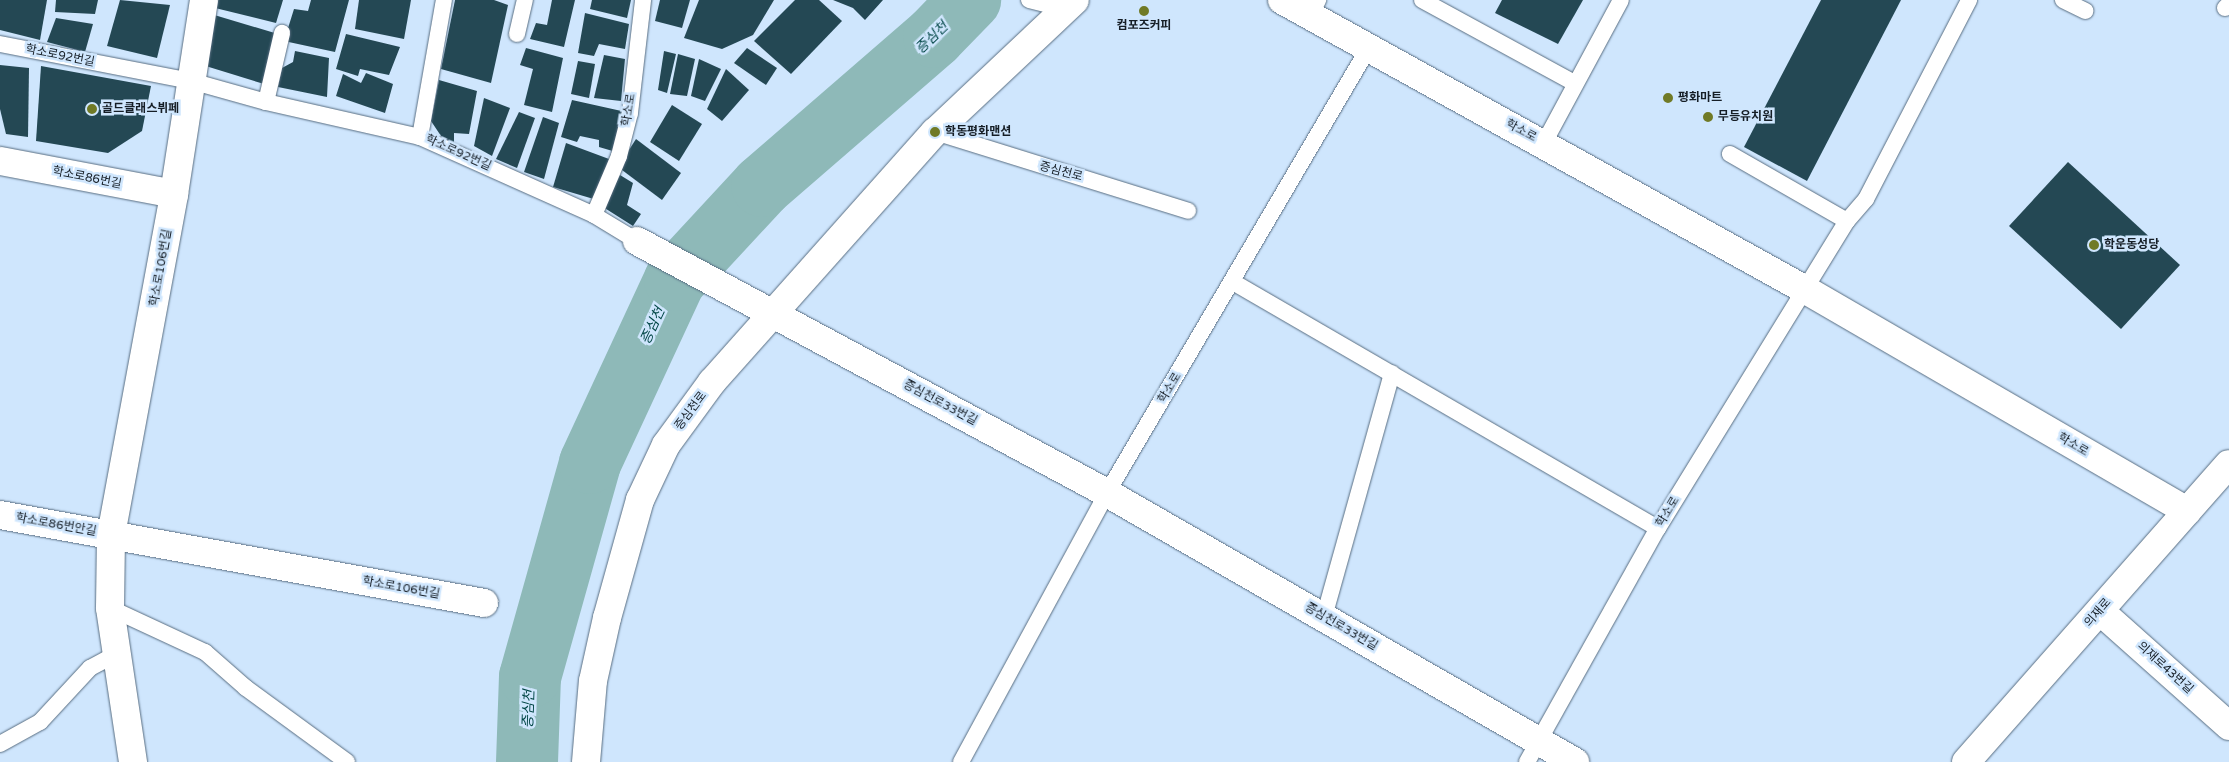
<!DOCTYPE html>
<html>
<head>
<meta charset="utf-8">
<style>
  body { margin:0 }
  #map { position:relative; width:2229px; height:762px; overflow:hidden; background:#cfe6fd; font-family:"Varela Round","Noto Sans KR",sans-serif }
  div>[style] { position:absolute }
  [style*='--x'] { left:calc(var(--x)*1px); top:calc(var(--y)*1px); width:calc(var(--w)*1px); rotate:calc(var(--a)*1deg) }
  .river>* { height:62px; margin:-31px; padding:0 31px; transform-origin:31px; border-radius:31px; background:#8eb9b8 }
  .building>* { inset:0; background:#244854 }
  .roads { filter:drop-shadow(0 0 1px #586d81) drop-shadow(0 0 1px #586d81) }
  .service>* { height:16px; margin:-8px; padding:0 8px; transform-origin:8px; border-radius:8px; background:#fff }
  .minor>* { height:28px; margin:-14px; padding:0 14px; transform-origin:14px; border-radius:14px; background:#fff }
  .secondary>* { height:28px; margin:-14px; padding:0 14px; transform-origin:14px; border-radius:14px; background:#fff }
  .dots>* { width:14px; height:14px; translate:-50% -50%; box-sizing:border-box; border:2px solid #cfe6fd; border-radius:50% }
  span { translate:-50% -50%; white-space:nowrap; text-align:center; line-height:1.15; -webkit-text-stroke:5px #cfe6fd; paint-order:stroke }
  .poi-label { font-size:12px; color:#161e26; font-weight:700 }
  .left { translate:0 -50%; text-align:left }
  .street-label { font-size:12px; color:#161e26 }
  .water-label { font-size:14px; color:#004545; font-style:italic }
</style>
</head>
<body>
<div id="map">
  <div class="river">
    <div style="--x:527;--y:762;--w:85;--a:-88"></div>
    <div style="--x:530;--y:677;--w:222;--a:-74.3"></div>
    <div style="--x:590;--y:463;--w:202;--a:-65.1"></div>
    <div style="--x:675;--y:280;--w:128;--a:-47.2"></div>
    <div style="--x:762;--y:186;--w:228;--a:-40.9"></div>
    <div style="--x:934;--y:37;--w:52;--a:-45.8"></div>
  </div>
  <div class="building">
    <div style="clip-path:polygon(0 0,47px 0,40px 40px,0 30px)"></div>
    <div style="clip-path:polygon(56px 0,98px 0,95px 14px,55px 12px)"></div>
    <div style="clip-path:polygon(120px 0,170px 5px,157px 58px,107px 46px)"></div>
    <div style="clip-path:polygon(209px 0,283px 0,276px 23px,207px 6px)"></div>
    <div style="clip-path:polygon(311px 0,349px 0,335px 52px,284px 41px,294px 9px,308px 11px)"></div>
    <div style="clip-path:polygon(359px 0,411px 0,404px 39px,355px 29px)"></div>
    <div style="clip-path:polygon(455px 0,494px 0,508px 5px,491px 83px,441px 69px)"></div>
    <div style="clip-path:polygon(552px 0,575px 0,564px 47px,530px 39px,536px 23px,547px 25px)"></div>
    <div style="clip-path:polygon(592px 0,631px 0,627px 18px,590px 9px)"></div>
    <div style="clip-path:polygon(660px 0,690px 0,682px 28px,655px 21px)"></div>
    <div style="clip-path:polygon(699px 0,774px 0,753px 35px,722px 49px,684px 38px)"></div>
    <div style="clip-path:polygon(795px 0,819px 0,842px 21px,791px 74px,754px 41px)"></div>
    <div style="clip-path:polygon(833px 0,883px 0,865px 20px,853px 8px)"></div>
    <div style="clip-path:polygon(1502px 0,1583px 0,1558px 44px,1495px 13px)"></div>
    <div style="clip-path:polygon(1821px 0,1901px 0,1807px 181px,1744px 147px)"></div>
    <div style="clip-path:polygon(585px 13px,629px 24px,625px 49px,599px 44px,594px 56px,578px 53px)"></div>
    <div style="clip-path:polygon(211px 14px,278px 34px,264px 84px,196px 63px)"></div>
    <div style="clip-path:polygon(56px 18px,93px 24px,85px 52px,47px 42px)"></div>
    <div style="clip-path:polygon(346px 34px,400px 47px,389px 75px,360px 69px,358px 76px,336px 69px)"></div>
    <div style="clip-path:polygon(526px 48px,563px 58px,552px 112px,524px 105px,533px 69px,520px 65px)"></div>
    <div style="clip-path:polygon(747px 48px,777px 68px,766px 85px,734px 63px)"></div>
    <div style="clip-path:polygon(295px 51px,329px 58px,327px 97px,278px 87px,282px 68px,293px 62px)"></div>
    <div style="clip-path:polygon(664px 51px,676px 54px,667px 93px,658px 90px)"></div>
    <div style="clip-path:polygon(678px 54px,695px 59px,687px 96px,670px 94px)"></div>
    <div style="clip-path:polygon(604px 55px,625px 59px,621px 101px,594px 98px)"></div>
    <div style="clip-path:polygon(699px 59px,721px 69px,705px 101px,691px 96px)"></div>
    <div style="clip-path:polygon(578px 61px,595px 64px,589px 98px,571px 94px)"></div>
    <div style="clip-path:polygon(0 65px,29px 68px,28px 137px,6px 134px,0 109px)"></div>
    <div style="clip-path:polygon(41px 66px,151px 86px,142px 131px,108px 153px,36px 141px)"></div>
    <div style="clip-path:polygon(726px 69px,749px 90px,722px 121px,707px 109px)"></div>
    <div style="clip-path:polygon(366px 73px,393px 84px,385px 113px,336px 96px,343px 74px,361px 83px)"></div>
    <div style="clip-path:polygon(439px 80px,477px 91px,469px 134px,454px 133px,454px 142px,443px 139px,431px 121px)"></div>
    <div style="clip-path:polygon(484px 98px,510px 108px,492px 156px,474px 146px)"></div>
    <div style="clip-path:polygon(572px 100px,626px 112px,616px 152px,599px 147px,599px 140px,580px 136px,577px 142px,561px 137px)"></div>
    <div style="clip-path:polygon(672px 105px,702px 124px,679px 161px,650px 142px)"></div>
    <div style="clip-path:polygon(519px 112px,535px 118px,517px 168px,496px 159px)"></div>
    <div style="clip-path:polygon(543px 117px,559px 123px,544px 179px,524px 172px)"></div>
    <div style="clip-path:polygon(636px 139px,681px 173px,662px 200px,618px 167px)"></div>
    <div style="clip-path:polygon(566px 143px,609px 159px,597px 200px,553px 187px)"></div>
    <div style="clip-path:polygon(2068px 162px,2180px 265px,2121px 329px,2009px 226px)"></div>
    <div style="clip-path:polygon(620px 175px,633px 183px,627px 205px,641px 214px,633px 226px,603px 207px)"></div>
  </div>
  <div class="roads">
    <div class="service">
      <div style="--x:1029;--y:0;--w:38;--a:14"></div>
      <div style="--x:1422;--y:0;--w:173;--a:28.6"></div>
      <div style="--x:2063;--y:0;--w:25;--a:26"></div>
      <div style="--x:2225;--y:8;--w:6;--a:-45"></div>
      <div style="--x:1310;--y:16;--w:18;--a:-63"></div>
      <div style="--x:517;--y:34;--w:35;--a:-77"></div>
      <div style="--x:0;--y:44;--w:195;--a:11"></div>
      <div style="--x:191;--y:81;--w:78;--a:15.6"></div>
      <div style="--x:266;--y:102;--w:158;--a:12.8"></div>
      <div style="--x:420;--y:137;--w:191;--a:24.1"></div>
      <div style="--x:594;--y:215;--w:50;--a:31.2"></div>
      <div style="--x:266;--y:102;--w:71;--a:-76.9"></div>
      <div style="--x:935;--y:132;--w:265;--a:17.3"></div>
      <div style="--x:420;--y:137;--w:139;--a:-80.1"></div>
      <div style="--x:1544;--y:143;--w:162;--a:-61.7"></div>
      <div style="--x:594;--y:215;--w:64;--a:-67"></div>
      <div style="--x:619;--y:156;--w:44;--a:-75.7"></div>
      <div style="--x:630;--y:113;--w:114;--a:-83.4"></div>
      <div style="--x:1847;--y:221;--w:29;--a:-49"></div>
      <div style="--x:1866;--y:199;--w:224;--a:-62.6"></div>
      <div style="--x:1233;--y:282;--w:491;--a:30.1"></div>
      <div style="--x:110;--y:608;--w:105;--a:24.9"></div>
      <div style="--x:205;--y:652;--w:55;--a:41.3"></div>
      <div style="--x:246;--y:688;--w:125;--a:36.2"></div>
      <div style="--x:1324;--y:617;--w:253;--a:-74.4"></div>
      <div style="--x:0;--y:744;--w:46;--a:-28.8"></div>
      <div style="--x:40;--y:722;--w:74;--a:-47.2"></div>
      <div style="--x:90;--y:668;--w:30;--a:-28"></div>
      <div style="--x:961;--y:762;--w:306;--a:-61.5"></div>
      <div style="--x:1107;--y:493;--w:515;--a:-59.55"></div>
      <div style="--x:1527;--y:762;--w:268;--a:-60.8"></div>
      <div style="--x:1658;--y:528;--w:361;--a:-58.4"></div>
      <div style="--x:1847;--y:221;--w:135;--a:-150.2"></div>
    </div>
    <div class="minor">
      <div style="--x:1282;--y:0;--w:597;--a:28.97"></div>
      <div style="--x:1804;--y:289;--w:443;--a:30.1"></div>
      <div style="--x:0;--y:161;--w:177;--a:10.7"></div>
      <div style="--x:637;--y:241;--w:533;--a:28.2"></div>
      <div style="--x:1107;--y:493;--w:540;--a:29.89"></div>
      <div style="--x:0;--y:515;--w:492;--a:10.3"></div>
      <div style="--x:2100;--y:611;--w:173;--a:41.7"></div>
      <div style="--x:133;--y:762;--w:156;--a:-98.5"></div>
      <div style="--x:110;--y:608;--w:73;--a:-89.2"></div>
      <div style="--x:111;--y:535;--w:347;--a:-79.5"></div>
      <div style="--x:174;--y:194;--w:196;--a:-81.2"></div>
      <div style="--x:586;--y:762;--w:81;--a:-85.1"></div>
      <div style="--x:593;--y:681;--w:65;--a:-77.5"></div>
      <div style="--x:607;--y:618;--w:123;--a:-74.4"></div>
      <div style="--x:640;--y:500;--w:61;--a:-64.7"></div>
      <div style="--x:666;--y:445;--w:78;--a:-53.9"></div>
      <div style="--x:712;--y:382;--w:335;--a:-48.3"></div>
      <div style="--x:935;--y:132;--w:192;--a:-43.3"></div>
    </div>
    <div class="secondary">
      <div style="--x:1966;--y:762;--w:397;--a:-48.6"></div>
    </div>
  </div>
  <div class="dots">
    <div style="left:1144px;top:11px;background:#707a26"></div>
    <div style="left:1668px;top:98px;background:#707a26"></div>
    <div style="left:92px;top:109px;background:#707a26"></div>
    <div style="left:1708px;top:117px;background:#707a26"></div>
    <div style="left:935px;top:132px;background:#707a26"></div>
    <div style="left:2094px;top:245px;background:#707a26"></div>
  </div>
  <div class="poi-label">
    <span style="left:1144px;top:26px">컴포즈커피</span>
    <span class="left" style="left:1678px;top:98px">평화마트</span>
    <span class="left" style="left:102px;top:109px">골드클래스뷔페</span>
    <span class="left" style="left:1718px;top:117px">무등유치원</span>
    <span class="left" style="left:945px;top:132px">학동평화맨션</span>
    <span class="left" style="left:2104px;top:245px">학운동성당</span>
  </div>
  <div class="street-label">
    <span style="left:60px;top:56px;rotate:11deg">학소로92번길</span>
    <span style="left:629px;top:110px;rotate:-81deg">학소로</span>
    <span style="left:1521px;top:131px;rotate:28deg">학소로</span>
    <span style="left:458px;top:153px;rotate:24deg">학소로92번길</span>
    <span style="left:1061px;top:172px;rotate:15deg">증심천로</span>
    <span style="left:87px;top:178px;rotate:11deg">학소로86번길</span>
    <span style="left:161px;top:268px;rotate:-80deg">학소로106번길</span>
    <span style="left:1170px;top:388px;rotate:-59deg">학소로</span>
    <span style="left:940px;top:403px;rotate:28deg">증심천로33번길</span>
    <span style="left:691px;top:411px;rotate:-53deg">증심천로</span>
    <span style="left:2073px;top:445px;rotate:30deg">학소로</span>
    <span style="left:1668px;top:512px;rotate:-59deg">학소로</span>
    <span style="left:56px;top:525px;rotate:10deg">학소로86번안길</span>
    <span style="left:401px;top:588px;rotate:10deg">학소로106번길</span>
    <span style="left:2098px;top:613px;rotate:-49deg">의재로</span>
    <span style="left:1341px;top:627px;rotate:30deg">증심천로33번길</span>
    <span style="left:2165px;top:668px;rotate:42deg">의재로43번길</span>
  </div>
  <div class="water-label">
    <span style="left:932px;top:38px;rotate:-44deg">증심천</span>
    <span style="left:653px;top:326px;rotate:-65deg">증심천</span>
    <span style="left:529px;top:709px;rotate:-88deg">증심천</span>
  </div>
</div>
</body>
</html>
